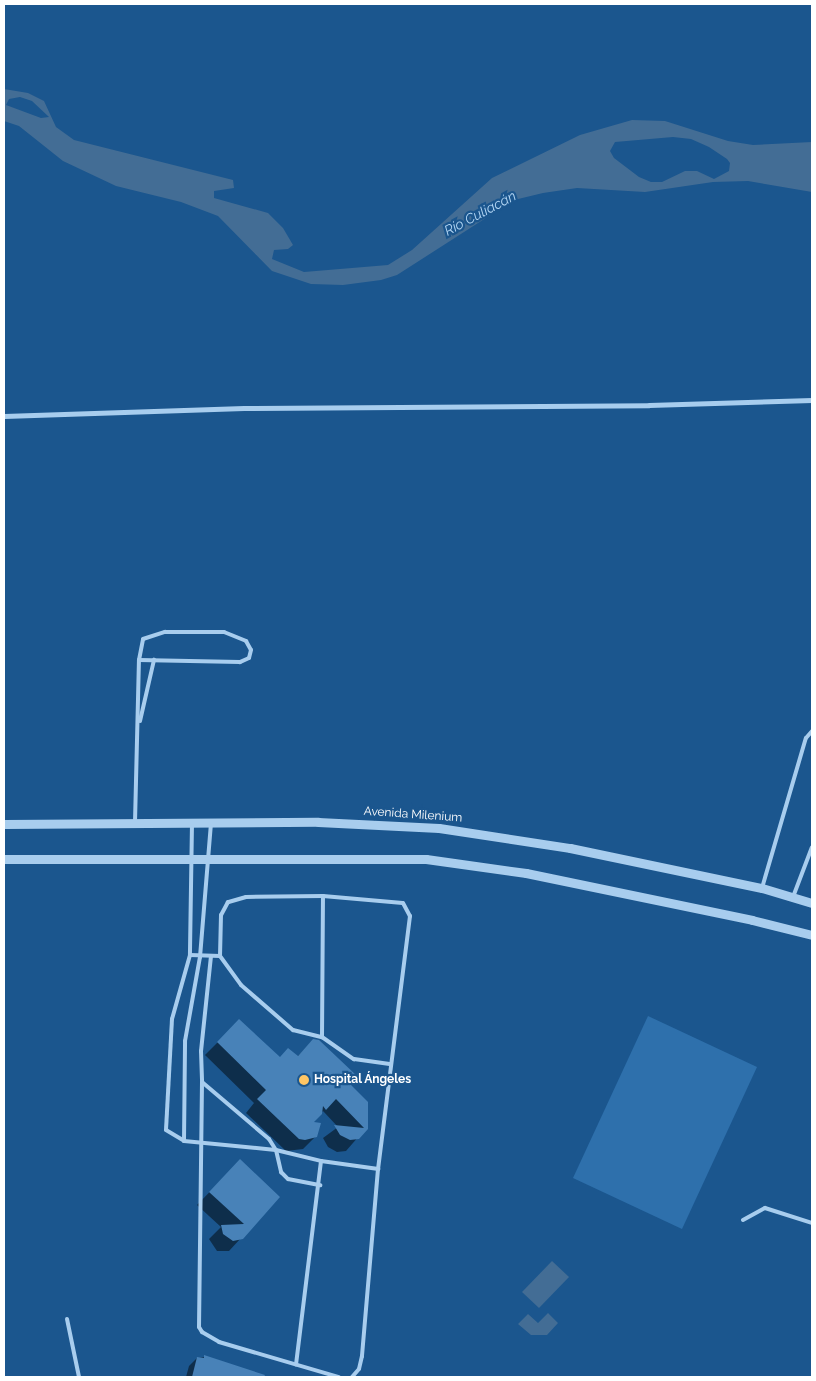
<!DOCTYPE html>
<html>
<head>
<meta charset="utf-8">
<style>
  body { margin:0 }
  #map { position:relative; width:816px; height:1381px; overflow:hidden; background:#1b568e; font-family:Raleway,sans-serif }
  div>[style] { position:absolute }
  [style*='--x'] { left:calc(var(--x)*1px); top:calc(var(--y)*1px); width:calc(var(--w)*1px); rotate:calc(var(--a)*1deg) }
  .green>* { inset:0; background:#2e70ac }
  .water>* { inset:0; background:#436d95 }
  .shadow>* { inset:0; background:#0007 }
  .building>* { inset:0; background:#4882b8 }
  .service>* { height:4px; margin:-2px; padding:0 2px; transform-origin:2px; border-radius:2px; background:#a8cdee }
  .minor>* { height:5px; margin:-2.5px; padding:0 2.5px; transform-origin:2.5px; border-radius:2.5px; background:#a8cdee }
  .tertiary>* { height:9px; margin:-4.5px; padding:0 4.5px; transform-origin:4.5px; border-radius:4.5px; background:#a8cdee }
  .dots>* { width:14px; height:14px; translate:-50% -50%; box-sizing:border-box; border:2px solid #1b568e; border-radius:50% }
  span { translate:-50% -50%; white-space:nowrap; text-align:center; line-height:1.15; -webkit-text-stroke:4.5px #1b568e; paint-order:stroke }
  .street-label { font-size:12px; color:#fff }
  .poi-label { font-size:12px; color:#fff; font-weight:700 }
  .left { translate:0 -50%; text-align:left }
  .water-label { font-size:14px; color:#b4d7f5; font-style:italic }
  .frame { position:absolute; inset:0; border:5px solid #fff; pointer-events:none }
</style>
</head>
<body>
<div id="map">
  <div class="green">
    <div style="clip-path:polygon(648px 1016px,757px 1067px,682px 1229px,573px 1178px)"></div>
  </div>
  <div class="water">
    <div style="clip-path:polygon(evenodd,4px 89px,28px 93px,44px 101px,56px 127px,74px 140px,233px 180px,234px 188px,214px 191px,214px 198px,268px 213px,283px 228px,293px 245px,288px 249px,274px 250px,272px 259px,304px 272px,388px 265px,412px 250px,492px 178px,580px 135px,632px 120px,665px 121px,728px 141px,753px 145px,812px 142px,812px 192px,748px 181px,713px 182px,645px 192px,577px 188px,543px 193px,514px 200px,397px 275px,381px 280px,343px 285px,311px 284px,272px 271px,218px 216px,181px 202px,116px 186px,63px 161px,19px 126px,4px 121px,4px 89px,20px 97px,32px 101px,49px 117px,41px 118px,6px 105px,9px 99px,20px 97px,4px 89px,673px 137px,691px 139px,709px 147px,727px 159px,730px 163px,729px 171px,714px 179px,697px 171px,685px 171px,662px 182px,651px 182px,639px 177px,614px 158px,610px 151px,615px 142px,673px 137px)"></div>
    <div style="clip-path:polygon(552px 1261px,569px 1277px,539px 1308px,522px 1292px)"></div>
    <div style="clip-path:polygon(548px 1313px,558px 1323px,547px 1335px,531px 1335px,518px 1324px,528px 1314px,538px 1323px)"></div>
  </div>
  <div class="shadow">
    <div style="clip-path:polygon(239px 1021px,280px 1058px,297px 1057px,313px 1040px,348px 1084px,366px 1128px,346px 1151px,337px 1152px,328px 1147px,323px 1138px,338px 1127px,323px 1111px,312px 1123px,316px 1136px,303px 1149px,286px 1151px,246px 1113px,254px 1103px,205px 1055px)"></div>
    <div style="clip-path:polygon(228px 1173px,279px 1197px,229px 1251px,217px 1251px,209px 1239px,221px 1227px,197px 1205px)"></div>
    <div style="clip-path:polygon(205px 1357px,247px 1371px,252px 1377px,186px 1377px,189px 1366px,197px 1358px)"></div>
  </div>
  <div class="building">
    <div style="clip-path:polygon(239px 1019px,280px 1057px,288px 1048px,298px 1056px,313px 1039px,319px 1040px,357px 1076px,350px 1084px,368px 1102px,368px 1129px,359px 1139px,350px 1140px,340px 1135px,334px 1125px,364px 1128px,336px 1099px,326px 1110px,323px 1106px,322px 1114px,314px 1122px,321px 1123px,317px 1137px,305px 1140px,299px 1139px,257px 1099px,266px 1090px,217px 1042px)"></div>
    <div style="clip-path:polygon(240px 1159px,280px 1197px,243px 1239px,233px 1241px,223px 1234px,221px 1225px,244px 1224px,209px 1192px)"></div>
    <div style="clip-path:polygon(204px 1355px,265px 1375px,264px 1377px,192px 1377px,197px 1357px,204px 1358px)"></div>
  </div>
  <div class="service">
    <div style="--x:140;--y:721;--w:63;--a:-77.1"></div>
    <div style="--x:135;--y:822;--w:162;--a:-88.6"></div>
    <div style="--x:139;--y:660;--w:21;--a:-79"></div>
    <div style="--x:143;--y:639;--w:23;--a:-18"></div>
    <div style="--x:165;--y:632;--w:59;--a:0"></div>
    <div style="--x:224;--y:632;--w:24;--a:22"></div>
    <div style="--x:246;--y:641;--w:10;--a:61"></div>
    <div style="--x:251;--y:650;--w:8;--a:104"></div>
    <div style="--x:249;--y:658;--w:10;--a:156"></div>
    <div style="--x:240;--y:662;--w:101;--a:-178.9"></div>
    <div style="--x:192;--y:823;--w:132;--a:90.9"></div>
    <div style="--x:190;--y:955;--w:66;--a:105.7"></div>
    <div style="--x:172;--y:1019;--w:111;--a:93.1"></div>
    <div style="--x:166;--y:1130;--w:21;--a:31"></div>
    <div style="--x:184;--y:1141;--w:92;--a:5.6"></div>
    <div style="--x:276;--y:1150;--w:46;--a:13.7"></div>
    <div style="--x:321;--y:1161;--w:205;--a:97"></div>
    <div style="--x:762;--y:888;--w:156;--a:-73.7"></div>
    <div style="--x:806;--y:738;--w:9;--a:-49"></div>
    <div style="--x:323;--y:896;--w:77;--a:179.3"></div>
    <div style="--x:246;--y:897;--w:19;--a:164"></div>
    <div style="--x:228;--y:902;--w:15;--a:118"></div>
    <div style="--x:221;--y:915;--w:41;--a:91.4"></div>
    <div style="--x:220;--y:956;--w:36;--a:54"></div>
    <div style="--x:241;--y:985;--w:69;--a:40.9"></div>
    <div style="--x:293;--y:1030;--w:30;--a:14"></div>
    <div style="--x:322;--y:1037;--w:39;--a:35"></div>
    <div style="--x:354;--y:1059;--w:36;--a:8"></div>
    <div style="--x:793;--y:897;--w:53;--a:-69.2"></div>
    <div style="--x:190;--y:955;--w:30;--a:2"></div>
    <div style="--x:211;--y:956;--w:96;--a:96"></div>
    <div style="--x:201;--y:1051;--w:31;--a:88"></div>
    <div style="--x:202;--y:1082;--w:88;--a:40.4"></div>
    <div style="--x:269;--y:1139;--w:13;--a:58"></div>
    <div style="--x:276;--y:1150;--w:23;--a:77"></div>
    <div style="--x:281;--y:1172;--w:10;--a:45"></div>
    <div style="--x:288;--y:1179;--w:33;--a:11"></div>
    <div style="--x:322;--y:1037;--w:141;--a:-89.6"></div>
    <div style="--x:323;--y:896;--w:80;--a:5"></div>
    <div style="--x:403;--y:903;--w:15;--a:62"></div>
    <div style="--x:410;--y:916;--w:255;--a:97.2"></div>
    <div style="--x:202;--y:1082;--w:245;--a:90.7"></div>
    <div style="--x:199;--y:1327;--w:6;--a:59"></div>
    <div style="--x:202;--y:1332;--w:20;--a:30"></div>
    <div style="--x:219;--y:1342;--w:125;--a:16.3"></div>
    <div style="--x:184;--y:1141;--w:100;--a:-89.4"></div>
    <div style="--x:185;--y:1041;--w:85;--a:-79.9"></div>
    <div style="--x:200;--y:957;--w:134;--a:-85.3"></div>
    <div style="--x:321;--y:1161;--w:58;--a:8"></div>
    <div style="--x:378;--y:1169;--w:188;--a:94.9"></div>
    <div style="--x:362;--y:1356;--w:13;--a:103"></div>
    <div style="--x:359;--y:1369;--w:11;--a:131"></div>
    <div style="--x:743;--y:1220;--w:25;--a:-29"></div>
    <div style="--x:765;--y:1208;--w:49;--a:17.7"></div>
    <div style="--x:67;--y:1319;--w:59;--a:78.3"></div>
  </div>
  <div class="minor">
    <div style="--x:4;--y:416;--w:240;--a:-1.9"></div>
    <div style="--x:244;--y:408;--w:405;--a:-0.4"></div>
    <div style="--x:649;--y:405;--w:163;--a:-1.8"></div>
  </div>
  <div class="tertiary">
    <div style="--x:4;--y:824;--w:314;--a:-0.4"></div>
    <div style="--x:318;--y:822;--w:121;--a:2.8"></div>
    <div style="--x:439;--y:828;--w:133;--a:8.7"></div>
    <div style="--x:570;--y:848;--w:196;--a:11.8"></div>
    <div style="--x:762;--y:888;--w:52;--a:16.7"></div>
    <div style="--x:4;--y:859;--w:422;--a:0"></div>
    <div style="--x:426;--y:859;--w:101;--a:8"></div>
    <div style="--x:526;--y:873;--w:231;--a:11.7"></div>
    <div style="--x:752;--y:920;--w:62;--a:14"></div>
  </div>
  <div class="dots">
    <div style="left:304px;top:1080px;background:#fec665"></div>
  </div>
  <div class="street-label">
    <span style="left:413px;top:815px;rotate:4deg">Avenida Milenium</span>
  </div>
  <div class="poi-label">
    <span class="left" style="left:314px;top:1080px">Hospital Ángeles</span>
  </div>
  <div class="water-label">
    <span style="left:480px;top:213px;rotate:-28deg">Río Culiacán</span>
  </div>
  <div class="frame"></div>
</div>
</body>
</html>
